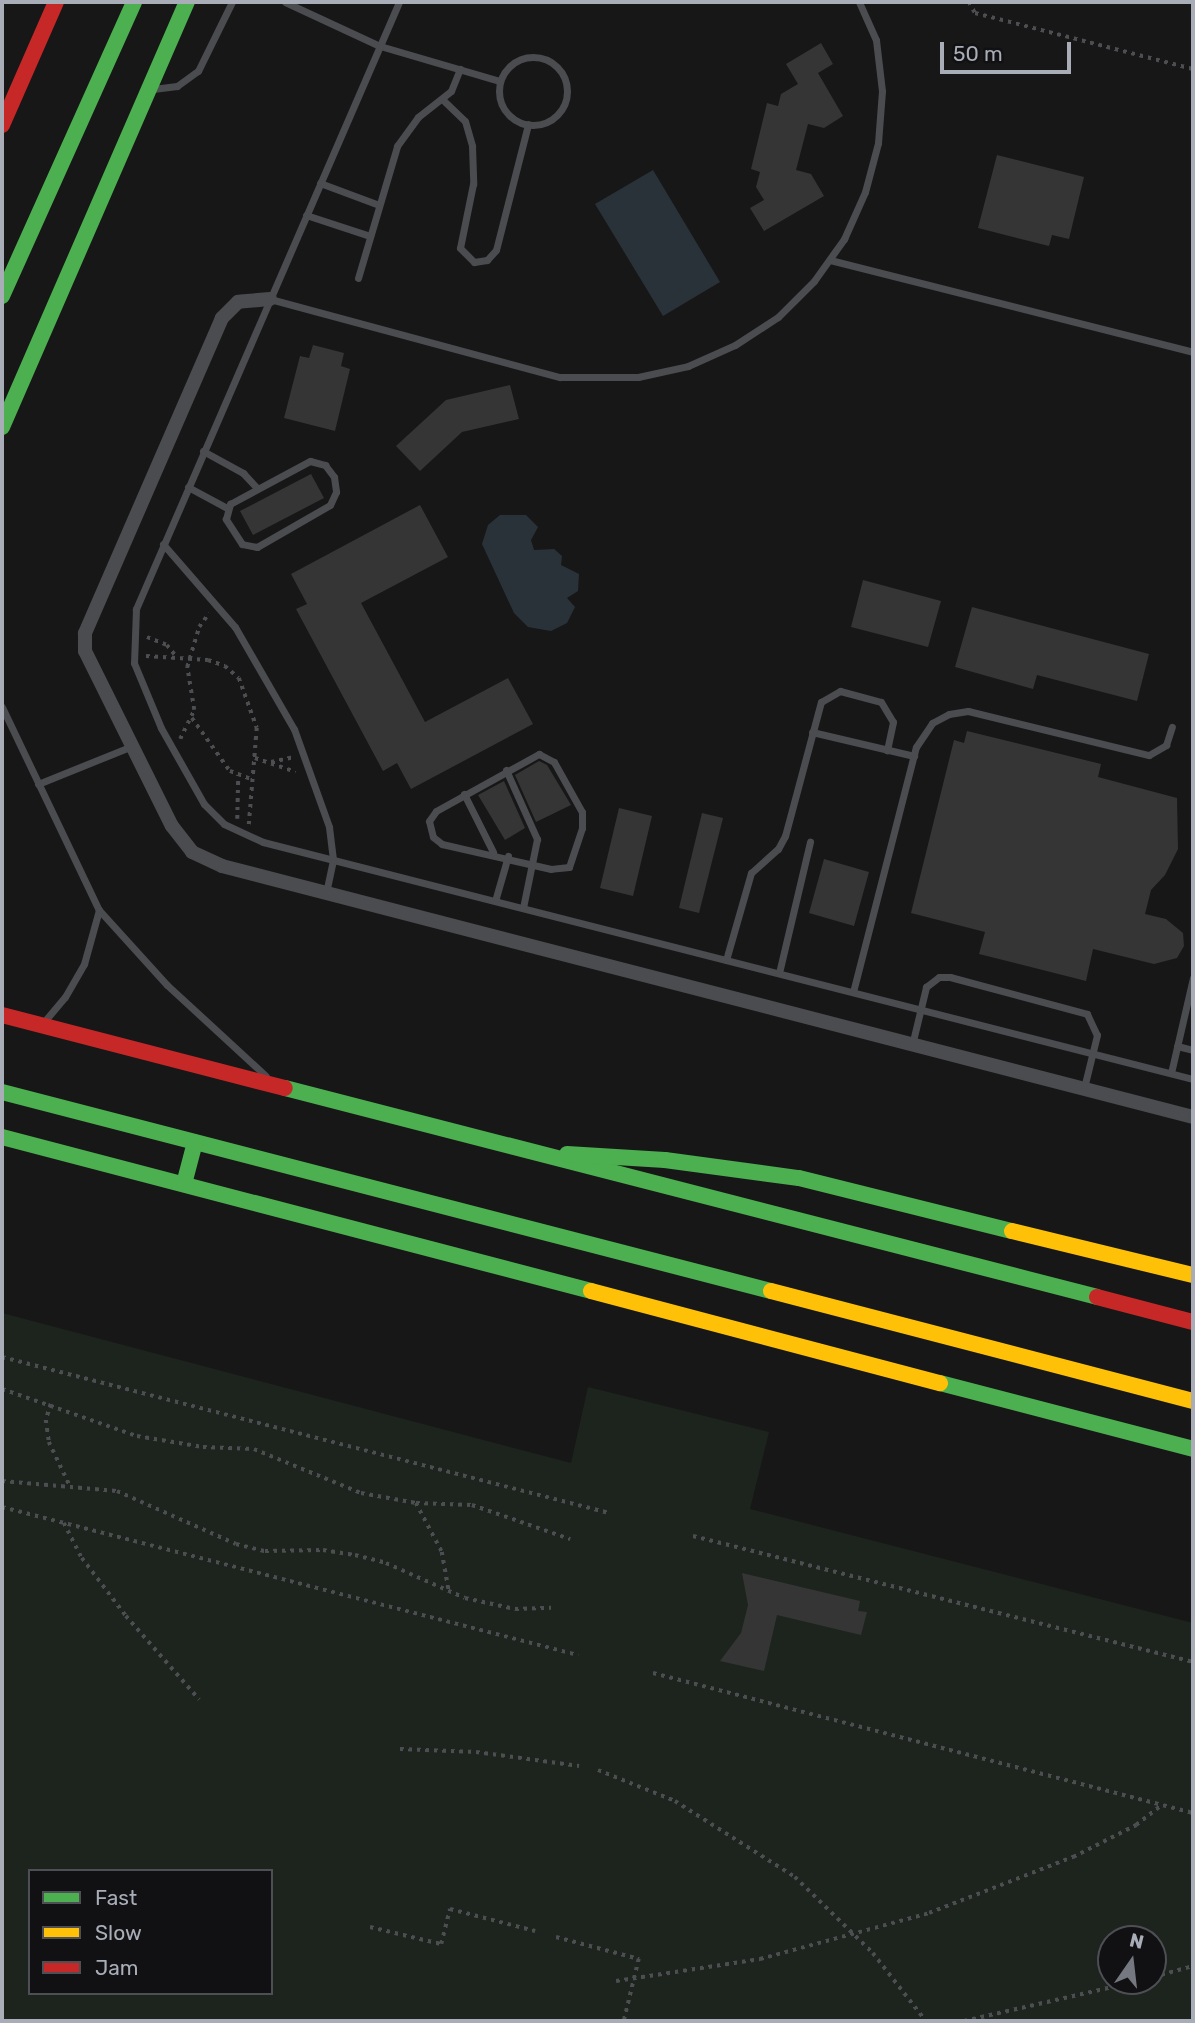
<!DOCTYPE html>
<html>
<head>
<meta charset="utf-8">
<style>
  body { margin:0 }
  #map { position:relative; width:1195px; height:2023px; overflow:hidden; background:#171717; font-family:Rubik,sans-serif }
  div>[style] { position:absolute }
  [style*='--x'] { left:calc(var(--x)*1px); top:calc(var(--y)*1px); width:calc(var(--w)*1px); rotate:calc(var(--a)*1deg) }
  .green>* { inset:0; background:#1d241e }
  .water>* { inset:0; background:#2a3239 }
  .building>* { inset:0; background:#353536 }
  .path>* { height:3.5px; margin-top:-1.75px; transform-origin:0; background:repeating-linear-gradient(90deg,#4d4e52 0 3.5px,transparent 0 8.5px) }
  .lane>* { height:7px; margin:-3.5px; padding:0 3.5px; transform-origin:3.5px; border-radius:3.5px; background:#4b4c50 }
  .lane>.ring { margin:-3.5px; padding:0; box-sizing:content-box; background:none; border:7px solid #4b4c50; border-radius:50% }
  .street>* { height:14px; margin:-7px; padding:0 7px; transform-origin:7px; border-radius:7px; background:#4b4c50 }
  .fast>* { height:16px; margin:-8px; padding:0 8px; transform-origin:8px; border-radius:8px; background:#4caf50 }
  .slow>* { height:16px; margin:-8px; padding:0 8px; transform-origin:8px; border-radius:8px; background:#ffc107 }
  .jam>* { height:16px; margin:-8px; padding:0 8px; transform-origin:8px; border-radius:8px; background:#c62828 }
  span { translate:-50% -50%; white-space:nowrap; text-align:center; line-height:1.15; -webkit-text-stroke:5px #111113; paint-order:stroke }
  .frame { position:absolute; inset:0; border:4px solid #a8adb8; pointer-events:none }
  .legend { position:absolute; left:28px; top:1869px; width:245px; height:126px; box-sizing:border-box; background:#111113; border:2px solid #4d4f55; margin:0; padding:9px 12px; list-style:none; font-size:21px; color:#a8adb8 }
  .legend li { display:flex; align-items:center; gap:14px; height:35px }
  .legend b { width:35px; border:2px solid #4d4f55 }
  .north { position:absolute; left:1097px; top:1925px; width:70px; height:70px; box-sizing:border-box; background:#111113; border:2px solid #4d4f55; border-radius:50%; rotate:14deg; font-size:19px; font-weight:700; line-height:28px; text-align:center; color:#a8adb8 }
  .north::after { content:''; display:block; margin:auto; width:24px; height:32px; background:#757880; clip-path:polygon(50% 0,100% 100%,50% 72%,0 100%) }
  .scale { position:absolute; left:940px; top:42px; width:131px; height:32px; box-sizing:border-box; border:4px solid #a8adb8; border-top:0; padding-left:9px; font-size:21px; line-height:24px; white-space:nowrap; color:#a8adb8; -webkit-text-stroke:5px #111113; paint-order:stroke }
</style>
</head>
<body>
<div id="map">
  <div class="green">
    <div style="clip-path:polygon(evenodd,2px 1313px,571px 1463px,588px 1387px,769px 1432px,750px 1509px,1193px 1623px,1193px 2021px,2px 2021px,2px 1313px,30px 1871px,271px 1871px,271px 1993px,30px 1993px,30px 1871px,2px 1313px,1111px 1939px,1153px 1939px,1153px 1981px,1111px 1981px,1111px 1939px)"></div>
  </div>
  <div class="water">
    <div style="clip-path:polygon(653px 170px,720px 282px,663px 316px,595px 204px)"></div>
    <div style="clip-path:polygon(500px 515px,526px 515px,538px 527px,531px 540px,534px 550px,554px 549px,562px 556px,561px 565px,579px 574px,578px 591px,567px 598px,575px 607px,567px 623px,551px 631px,528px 627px,514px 613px,482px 544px,488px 525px)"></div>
  </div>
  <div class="building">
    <div style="clip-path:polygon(821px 43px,833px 64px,818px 73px,843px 116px,824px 128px,808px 124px,796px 170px,811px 174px,824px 196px,764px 231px,750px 208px,764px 200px,756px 187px,760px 172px,751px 169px,767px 103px,778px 106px,781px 94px,798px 84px,786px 64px)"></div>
    <div style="clip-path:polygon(997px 155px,1084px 177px,1069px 239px,1052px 235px,1049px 246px,978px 228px)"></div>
    <div style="clip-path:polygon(313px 345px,344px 353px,341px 366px,350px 369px,335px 431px,284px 418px,300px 356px,309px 358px)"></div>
    <div style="clip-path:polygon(510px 385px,519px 419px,462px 432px,420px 471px,396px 446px,446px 400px)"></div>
    <div style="clip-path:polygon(311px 474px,324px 498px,253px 535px,240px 511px)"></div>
    <div style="clip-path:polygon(420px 505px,448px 557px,361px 603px,425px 722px,508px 678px,533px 724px,411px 789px,397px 763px,383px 771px,296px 609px,307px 604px,291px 574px)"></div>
    <div style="clip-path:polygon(863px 580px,941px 601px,928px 647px,851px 627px)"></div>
    <div style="clip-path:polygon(972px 607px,1149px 654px,1137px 701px,1037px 675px,1033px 689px,955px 667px)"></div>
    <div style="clip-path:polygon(967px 731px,1101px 764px,1098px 777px,1177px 798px,1178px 849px,1165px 875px,1151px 890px,1145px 914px,1166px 919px,1183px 933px,1184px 946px,1177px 958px,1154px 964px,1093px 949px,1086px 981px,979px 954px,985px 932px,911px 913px,954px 740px,964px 743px)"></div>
    <div style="clip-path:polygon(539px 761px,547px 765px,571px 805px,536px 822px,515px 775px)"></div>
    <div style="clip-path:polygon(504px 781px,525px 828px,505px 840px,478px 795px)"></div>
    <div style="clip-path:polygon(619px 808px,652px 816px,633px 896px,600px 888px)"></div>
    <div style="clip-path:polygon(702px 813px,723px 818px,699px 913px,679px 908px)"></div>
    <div style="clip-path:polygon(824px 859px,869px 872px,854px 926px,809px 913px)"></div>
    <div style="clip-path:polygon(742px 1573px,860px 1601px,858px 1611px,867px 1612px,861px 1635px,777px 1615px,764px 1671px,720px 1661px,741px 1633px,748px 1605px)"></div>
  </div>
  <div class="path">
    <div style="--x:969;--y:2;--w:13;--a:61"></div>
    <div style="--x:975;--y:13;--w:225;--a:14.4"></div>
    <div style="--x:147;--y:637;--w:22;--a:22"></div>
    <div style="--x:167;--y:645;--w:13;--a:51"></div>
    <div style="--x:146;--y:656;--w:62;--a:3.7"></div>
    <div style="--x:208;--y:660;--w:18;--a:19"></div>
    <div style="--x:225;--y:666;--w:18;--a:41"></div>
    <div style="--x:239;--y:678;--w:53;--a:70.2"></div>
    <div style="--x:257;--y:728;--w:97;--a:94.7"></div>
    <div style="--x:192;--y:718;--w:65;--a:54.4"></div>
    <div style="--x:230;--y:771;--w:22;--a:21"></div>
    <div style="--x:180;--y:739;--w:32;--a:-64"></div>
    <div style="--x:194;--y:710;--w:44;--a:-99.2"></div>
    <div style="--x:187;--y:667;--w:42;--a:-73.3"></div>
    <div style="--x:199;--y:627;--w:17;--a:-54"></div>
    <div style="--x:255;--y:758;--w:43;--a:18.9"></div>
    <div style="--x:271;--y:762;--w:24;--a:-12"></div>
    <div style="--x:237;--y:819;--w:44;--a:-88.7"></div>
    <div style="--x:2;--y:1357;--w:627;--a:14.41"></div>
    <div style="--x:2;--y:1389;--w:143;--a:19.2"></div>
    <div style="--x:137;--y:1436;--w:67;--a:9.5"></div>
    <div style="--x:203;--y:1447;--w:51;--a:2.2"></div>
    <div style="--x:254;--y:1449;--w:116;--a:22.4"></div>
    <div style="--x:361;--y:1493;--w:56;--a:10.3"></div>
    <div style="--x:416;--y:1503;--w:56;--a:2"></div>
    <div style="--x:472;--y:1505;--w:104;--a:19.1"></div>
    <div style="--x:51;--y:1404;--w:17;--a:107"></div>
    <div style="--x:46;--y:1420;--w:22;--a:82"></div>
    <div style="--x:49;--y:1442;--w:47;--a:64.5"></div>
    <div style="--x:2;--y:1481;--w:115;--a:5"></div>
    <div style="--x:117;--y:1491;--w:130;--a:24"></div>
    <div style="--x:236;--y:1544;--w:30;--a:14"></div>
    <div style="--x:265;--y:1551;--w:58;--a:-1"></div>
    <div style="--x:323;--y:1550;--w:32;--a:9"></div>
    <div style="--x:355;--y:1555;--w:32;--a:14"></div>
    <div style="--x:386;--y:1563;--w:86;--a:23.9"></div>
    <div style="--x:465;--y:1598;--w:51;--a:12.4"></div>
    <div style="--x:515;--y:1609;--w:36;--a:-2"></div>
    <div style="--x:416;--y:1503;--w:55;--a:62"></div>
    <div style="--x:442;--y:1552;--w:40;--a:80"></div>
    <div style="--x:2;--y:1507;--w:595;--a:14.41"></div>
    <div style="--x:64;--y:1523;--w:39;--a:63"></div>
    <div style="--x:82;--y:1558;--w:73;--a:52.8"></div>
    <div style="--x:126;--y:1616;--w:111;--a:48.7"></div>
    <div style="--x:693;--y:1536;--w:516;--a:14.14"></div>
    <div style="--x:653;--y:1673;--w:558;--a:14.53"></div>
    <div style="--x:400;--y:1749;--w:76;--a:2.3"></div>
    <div style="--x:476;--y:1752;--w:104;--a:7.7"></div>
    <div style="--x:598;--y:1770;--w:83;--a:21.9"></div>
    <div style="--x:675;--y:1801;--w:142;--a:32.3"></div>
    <div style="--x:795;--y:1877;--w:109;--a:44.3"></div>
    <div style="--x:873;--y:1953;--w:86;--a:52.1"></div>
    <div style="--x:370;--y:1927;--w:73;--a:13.5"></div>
    <div style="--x:441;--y:1944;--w:36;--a:-76"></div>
    <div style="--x:450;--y:1909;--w:88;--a:14.5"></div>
    <div style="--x:556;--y:1937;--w:86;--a:14.8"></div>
    <div style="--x:639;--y:1959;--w:64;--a:103.6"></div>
    <div style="--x:1153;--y:1977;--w:41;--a:-15.4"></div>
    <div style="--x:616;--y:1981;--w:146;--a:-8.7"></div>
    <div style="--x:760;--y:1959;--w:175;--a:-15.2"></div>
    <div style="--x:929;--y:1913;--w:155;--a:-21.3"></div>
    <div style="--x:1073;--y:1857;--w:71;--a:-26.9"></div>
    <div style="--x:1136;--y:1825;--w:33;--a:-38"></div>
    <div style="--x:964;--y:2021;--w:179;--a:-12.9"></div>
  </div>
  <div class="lane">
    <div style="--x:285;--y:2;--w:105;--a:24.9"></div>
    <div style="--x:380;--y:46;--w:125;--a:16.3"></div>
    <div style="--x:399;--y:2;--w:662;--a:113.43"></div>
    <div style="--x:136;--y:609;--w:54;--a:92.1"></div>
    <div style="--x:134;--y:663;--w:70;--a:67.4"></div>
    <div style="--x:161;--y:728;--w:87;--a:60.5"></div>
    <div style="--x:204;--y:804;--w:28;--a:45"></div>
    <div style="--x:224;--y:824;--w:43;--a:24.8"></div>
    <div style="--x:263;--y:842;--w:960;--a:14.3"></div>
    <div class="ring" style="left:499px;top:57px;width:61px;height:61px"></div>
    <div style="--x:153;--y:89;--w:24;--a:-7"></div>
    <div style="--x:177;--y:86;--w:26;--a:-36"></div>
    <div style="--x:198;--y:71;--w:77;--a:-63.8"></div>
    <div style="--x:443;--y:100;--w:30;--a:44"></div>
    <div style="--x:465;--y:121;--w:26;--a:74"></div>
    <div style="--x:472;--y:146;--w:38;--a:88"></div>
    <div style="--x:473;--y:184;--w:65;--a:101.5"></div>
    <div style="--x:460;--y:248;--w:20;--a:45"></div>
    <div style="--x:474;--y:262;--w:13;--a:-9"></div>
    <div style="--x:487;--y:260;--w:13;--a:-48"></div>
    <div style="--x:496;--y:250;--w:130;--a:-75.7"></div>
    <div style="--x:320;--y:183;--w:63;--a:20.4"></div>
    <div style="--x:306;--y:215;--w:67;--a:18.2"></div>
    <div style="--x:830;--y:260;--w:374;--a:14.2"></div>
    <div style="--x:358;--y:278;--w:138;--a:-73.5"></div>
    <div style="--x:397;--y:146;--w:36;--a:-54"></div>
    <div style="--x:418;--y:117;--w:42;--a:-38.2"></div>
    <div style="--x:451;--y:91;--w:24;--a:-68"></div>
    <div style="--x:270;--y:299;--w:300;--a:15.1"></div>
    <div style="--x:560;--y:377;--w:78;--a:0"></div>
    <div style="--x:638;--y:377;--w:51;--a:-12.4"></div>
    <div style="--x:688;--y:366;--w:51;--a:-24.1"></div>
    <div style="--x:735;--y:345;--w:51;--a:-33.1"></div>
    <div style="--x:778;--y:317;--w:51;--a:-45"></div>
    <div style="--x:814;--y:281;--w:52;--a:-54.5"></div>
    <div style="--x:844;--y:239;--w:51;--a:-65.9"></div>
    <div style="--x:865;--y:192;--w:51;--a:-75.1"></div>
    <div style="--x:878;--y:143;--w:52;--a:-85.6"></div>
    <div style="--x:882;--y:91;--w:51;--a:-96.7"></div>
    <div style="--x:876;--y:40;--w:42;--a:-114.1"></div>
    <div style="--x:203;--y:451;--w:46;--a:28.8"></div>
    <div style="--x:243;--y:473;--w:21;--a:47"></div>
    <div style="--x:310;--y:461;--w:16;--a:15"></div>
    <div style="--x:325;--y:465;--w:15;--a:53"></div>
    <div style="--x:334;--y:477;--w:15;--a:82"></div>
    <div style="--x:336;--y:492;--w:14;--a:115"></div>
    <div style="--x:330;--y:505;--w:84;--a:150.1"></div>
    <div style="--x:257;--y:547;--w:15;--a:-169"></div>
    <div style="--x:242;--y:544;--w:30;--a:-123"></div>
    <div style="--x:226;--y:519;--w:16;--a:-75"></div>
    <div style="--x:230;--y:504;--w:91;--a:-28.3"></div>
    <div style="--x:188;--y:487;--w:44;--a:28.3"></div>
    <div style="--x:163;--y:544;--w:110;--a:49.1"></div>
    <div style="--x:235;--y:627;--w:118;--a:60"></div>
    <div style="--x:294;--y:729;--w:104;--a:70.3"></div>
    <div style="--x:329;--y:827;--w:33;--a:83"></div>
    <div style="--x:333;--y:860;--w:34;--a:102"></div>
    <div style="--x:2;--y:707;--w:225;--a:64.5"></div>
    <div style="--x:99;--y:910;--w:101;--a:47.8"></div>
    <div style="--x:167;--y:985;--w:134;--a:42.6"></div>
    <div style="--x:812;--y:732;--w:105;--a:13.2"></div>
    <div style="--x:539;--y:754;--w:17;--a:28"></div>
    <div style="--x:554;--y:762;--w:57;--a:60.8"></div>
    <div style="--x:582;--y:812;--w:16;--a:90"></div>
    <div style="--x:582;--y:828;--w:41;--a:108.4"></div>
    <div style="--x:569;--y:867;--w:18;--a:174"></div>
    <div style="--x:551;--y:869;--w:112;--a:-167.1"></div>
    <div style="--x:442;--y:844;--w:11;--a:-142"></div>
    <div style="--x:433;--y:837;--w:16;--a:-104"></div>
    <div style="--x:429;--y:821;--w:12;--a:-55"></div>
    <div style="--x:436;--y:811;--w:118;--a:-29"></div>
    <div style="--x:506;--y:770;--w:76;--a:65.8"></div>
    <div style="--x:537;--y:839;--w:70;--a:101.5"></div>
    <div style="--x:38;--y:784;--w:101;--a:-22"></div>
    <div style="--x:464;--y:794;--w:65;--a:63.4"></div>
    <div style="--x:495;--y:901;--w:47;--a:-73.9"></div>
    <div style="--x:726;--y:960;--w:91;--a:-74"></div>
    <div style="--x:751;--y:873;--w:36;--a:-42"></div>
    <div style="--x:778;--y:849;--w:15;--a:-62"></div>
    <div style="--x:785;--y:836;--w:139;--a:-75"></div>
    <div style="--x:821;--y:702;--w:22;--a:-30"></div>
    <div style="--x:840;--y:691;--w:42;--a:15"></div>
    <div style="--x:881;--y:702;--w:23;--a:59"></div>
    <div style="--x:893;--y:722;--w:29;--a:102"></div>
    <div style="--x:779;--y:973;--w:135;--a:-76.7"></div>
    <div style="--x:853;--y:992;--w:253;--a:-75.6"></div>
    <div style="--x:916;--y:747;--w:29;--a:-56"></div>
    <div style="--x:932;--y:723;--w:19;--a:-28"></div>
    <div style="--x:949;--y:714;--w:19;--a:-9"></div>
    <div style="--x:968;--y:711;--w:186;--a:13.7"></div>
    <div style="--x:1149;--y:755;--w:20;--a:-30"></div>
    <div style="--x:1166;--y:745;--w:19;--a:-72"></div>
    <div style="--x:43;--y:1023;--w:34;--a:-50"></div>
    <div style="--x:65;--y:997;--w:38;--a:-60"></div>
    <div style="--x:84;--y:964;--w:56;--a:-74.5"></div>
    <div style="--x:912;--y:1045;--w:60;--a:-76.4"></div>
    <div style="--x:926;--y:987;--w:16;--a:-38"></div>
    <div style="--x:939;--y:977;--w:11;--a:0"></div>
    <div style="--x:950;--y:977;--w:142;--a:15.1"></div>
    <div style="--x:1087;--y:1014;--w:23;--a:65"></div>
    <div style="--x:1097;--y:1035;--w:55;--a:103.8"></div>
    <div style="--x:1177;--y:1046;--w:16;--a:14"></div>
    <div style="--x:1171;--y:1073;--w:98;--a:-77"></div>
  </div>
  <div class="street">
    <div style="--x:270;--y:299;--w:32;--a:175"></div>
    <div style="--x:238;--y:302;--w:23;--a:135"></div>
    <div style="--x:222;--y:318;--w:344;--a:113.5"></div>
    <div style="--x:85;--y:633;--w:18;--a:90"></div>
    <div style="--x:85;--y:651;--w:195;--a:63.6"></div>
    <div style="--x:172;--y:826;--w:33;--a:52"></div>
    <div style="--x:192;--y:852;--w:33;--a:25"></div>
    <div style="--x:222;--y:866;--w:1003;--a:14.49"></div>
  </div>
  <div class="fast">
    <div style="--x:2;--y:296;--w:322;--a:-65.8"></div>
    <div style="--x:2;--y:427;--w:464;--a:-66.5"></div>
    <div style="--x:285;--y:1088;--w:838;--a:14.43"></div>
    <div style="--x:2;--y:1092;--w:794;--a:14.51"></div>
    <div style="--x:2;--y:1137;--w:609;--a:14.65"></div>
    <div style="--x:567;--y:1154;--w:98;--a:3.5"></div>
    <div style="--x:665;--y:1160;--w:135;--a:7.7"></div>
    <div style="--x:799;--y:1178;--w:219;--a:14"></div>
    <div style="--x:184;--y:1184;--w:43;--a:-75.3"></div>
    <div style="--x:940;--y:1383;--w:261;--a:14.6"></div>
  </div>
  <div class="slow">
    <div style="--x:1012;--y:1231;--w:186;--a:13.7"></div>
    <div style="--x:591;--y:1291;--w:361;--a:14.8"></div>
    <div style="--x:771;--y:1291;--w:436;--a:14.6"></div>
  </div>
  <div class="jam">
    <div style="--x:2;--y:125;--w:134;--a:-66.3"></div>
    <div style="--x:2;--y:1015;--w:292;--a:14.5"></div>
    <div style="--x:1097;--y:1297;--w:99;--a:14.6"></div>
  </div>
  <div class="frame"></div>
  <ul class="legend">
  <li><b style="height:9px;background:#4caf50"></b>Fast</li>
  <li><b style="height:9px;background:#ffc107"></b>Slow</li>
  <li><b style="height:9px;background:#c62828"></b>Jam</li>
  </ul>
  <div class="north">N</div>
  <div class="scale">50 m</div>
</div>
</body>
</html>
